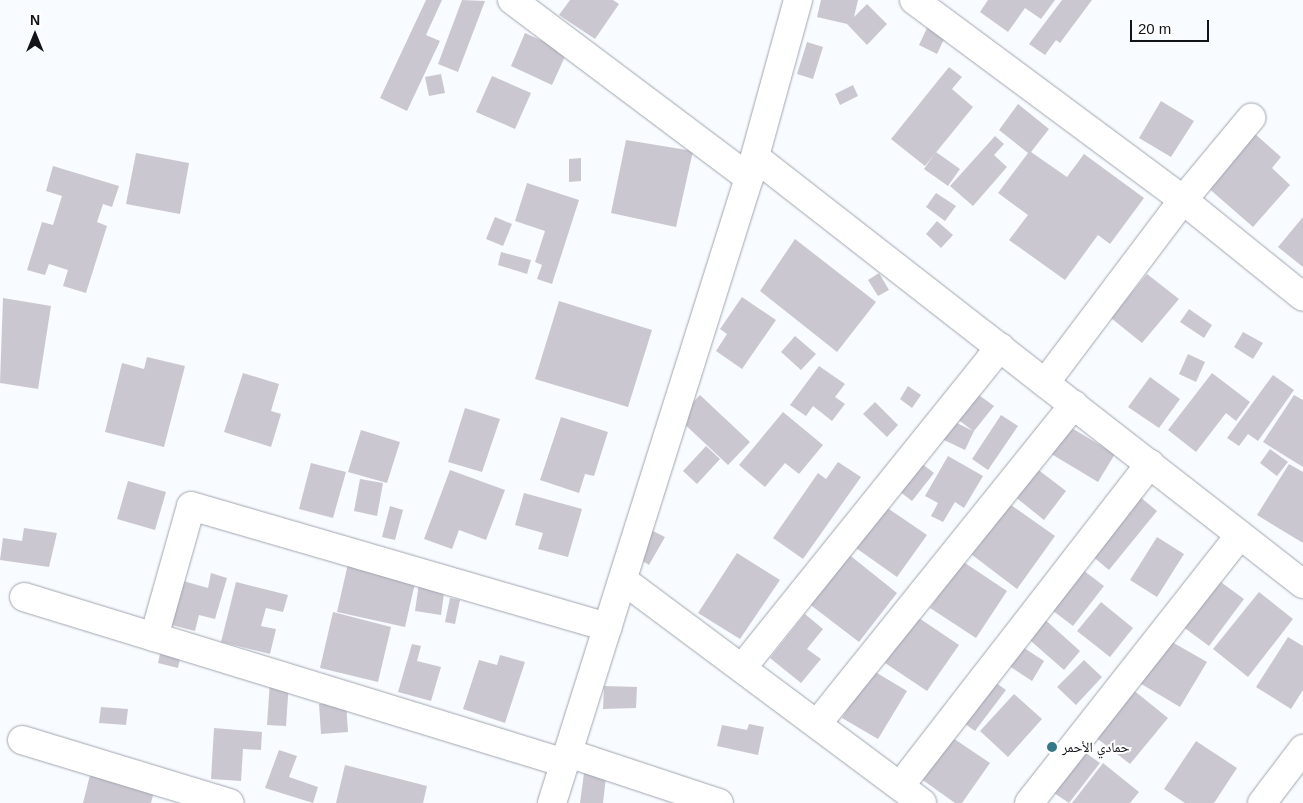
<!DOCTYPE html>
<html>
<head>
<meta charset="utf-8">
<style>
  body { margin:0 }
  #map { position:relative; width:1303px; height:803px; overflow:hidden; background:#f8fbff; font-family:Arial,"Noto Naskh Arabic",sans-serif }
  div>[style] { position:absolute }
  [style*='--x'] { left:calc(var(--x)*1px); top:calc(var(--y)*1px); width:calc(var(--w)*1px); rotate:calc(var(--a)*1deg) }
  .building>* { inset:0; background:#cbc7d1 }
  .roads { filter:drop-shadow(0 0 1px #a0a6ae) drop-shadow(0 0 1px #a0a6ae) }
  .minor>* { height:28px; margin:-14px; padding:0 14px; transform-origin:14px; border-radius:14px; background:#fff }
  .dots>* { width:14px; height:14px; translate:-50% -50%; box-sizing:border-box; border:2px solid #fff; border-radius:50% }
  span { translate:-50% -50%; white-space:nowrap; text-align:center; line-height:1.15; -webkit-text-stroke:4px #fff; paint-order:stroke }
  .poi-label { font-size:14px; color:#121417 }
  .left { translate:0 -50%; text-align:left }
  .north { position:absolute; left:10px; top:10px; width:50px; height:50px; -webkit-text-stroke:4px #fff; paint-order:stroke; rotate:0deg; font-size:14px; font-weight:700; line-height:20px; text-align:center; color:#121417 }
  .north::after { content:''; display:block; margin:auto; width:18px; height:22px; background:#121417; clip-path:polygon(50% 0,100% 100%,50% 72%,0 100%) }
  .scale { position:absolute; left:1130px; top:20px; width:79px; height:22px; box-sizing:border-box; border:2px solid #121417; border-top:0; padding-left:6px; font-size:15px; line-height:18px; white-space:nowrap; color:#121417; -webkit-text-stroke:4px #fff; paint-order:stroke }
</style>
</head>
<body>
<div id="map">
  <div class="building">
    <div style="clip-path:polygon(426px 0,442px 0,426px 35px,440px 41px,407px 111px,380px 98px)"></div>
    <div style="clip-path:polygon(462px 0,485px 1px,458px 72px,438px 64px)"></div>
    <div style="clip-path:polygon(570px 0,613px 0,619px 4px,595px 39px,559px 15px)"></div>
    <div style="clip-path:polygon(821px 0,858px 0,854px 17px,867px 4px,887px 24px,867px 45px,847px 24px,817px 17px)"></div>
    <div style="clip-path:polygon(988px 0,1055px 0,1041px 19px,1025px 8px,1008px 32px,980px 12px)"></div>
    <div style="clip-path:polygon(1062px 0,1092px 0,1060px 43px,1056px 40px,1045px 55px,1029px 44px)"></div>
    <div style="clip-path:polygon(927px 28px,945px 37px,937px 54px,919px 45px)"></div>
    <div style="clip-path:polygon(525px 33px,567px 52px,552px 85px,511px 66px)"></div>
    <div style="clip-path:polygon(807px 42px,823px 47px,813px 79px,797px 74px)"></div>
    <div style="clip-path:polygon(949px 67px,962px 77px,952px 89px,973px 107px,925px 166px,891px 139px)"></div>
    <div style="clip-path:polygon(441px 74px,445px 93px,429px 96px,425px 77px)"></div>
    <div style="clip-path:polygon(492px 76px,531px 93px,515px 129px,476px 112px)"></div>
    <div style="clip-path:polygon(853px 85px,858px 96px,840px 105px,835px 94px)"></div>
    <div style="clip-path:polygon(1161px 101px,1194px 121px,1171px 157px,1139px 138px)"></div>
    <div style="clip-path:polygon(1018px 104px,1049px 129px,1031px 152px,1067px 177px,1084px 154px,1144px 198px,1110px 244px,1098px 235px,1065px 280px,1009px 240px,1028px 215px,998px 193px,1028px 153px,999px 130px)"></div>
    <div style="clip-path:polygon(1254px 133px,1281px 157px,1272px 168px,1290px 185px,1253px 227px,1206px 186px)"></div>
    <div style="clip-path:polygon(995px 136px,1004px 144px,994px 155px,1007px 167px,973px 206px,950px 186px)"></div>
    <div style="clip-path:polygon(626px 140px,693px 151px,676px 227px,611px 213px)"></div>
    <div style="clip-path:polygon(936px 152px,960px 169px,948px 186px,924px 169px)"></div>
    <div style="clip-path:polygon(136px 153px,189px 163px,180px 214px,126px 204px)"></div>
    <div style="clip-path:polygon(581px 158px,581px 181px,569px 182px,569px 159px)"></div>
    <div style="clip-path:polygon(53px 166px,119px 186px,112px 207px,103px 204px,97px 222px,107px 226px,86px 293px,63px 286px,68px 270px,49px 264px,45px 275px,27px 270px,42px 222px,53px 225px,62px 196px,46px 191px)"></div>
    <div style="clip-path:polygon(527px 183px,579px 200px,552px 284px,537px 279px,542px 265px,535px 262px,545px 231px,515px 221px)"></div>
    <div style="clip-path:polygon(936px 193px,956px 206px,945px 221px,926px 207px)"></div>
    <div style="clip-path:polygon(495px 217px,512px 224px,503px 246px,486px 239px)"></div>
    <div style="clip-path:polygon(1303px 217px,1303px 267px,1278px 247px)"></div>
    <div style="clip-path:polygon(937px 221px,953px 235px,941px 248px,926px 234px)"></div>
    <div style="clip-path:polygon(795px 239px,876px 302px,837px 352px,760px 291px)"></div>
    <div style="clip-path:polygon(501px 252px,531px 260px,527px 274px,498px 265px)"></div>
    <div style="clip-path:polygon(879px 273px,889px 290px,878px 296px,868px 280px)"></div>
    <div style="clip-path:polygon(1147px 274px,1179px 299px,1142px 343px,1111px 318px)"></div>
    <div style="clip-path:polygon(742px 297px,776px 320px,742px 369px,716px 351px,727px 334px,720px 329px)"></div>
    <div style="clip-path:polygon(3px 298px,51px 306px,38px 389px,0 383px)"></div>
    <div style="clip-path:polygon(559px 301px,652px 330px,628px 407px,535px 379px)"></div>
    <div style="clip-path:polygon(1189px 309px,1212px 325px,1204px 338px,1180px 322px)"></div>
    <div style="clip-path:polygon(1243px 332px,1263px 343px,1253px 359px,1234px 347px)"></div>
    <div style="clip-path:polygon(795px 336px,816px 354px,801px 370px,781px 352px)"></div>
    <div style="clip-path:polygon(1188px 354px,1205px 362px,1196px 382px,1179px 374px)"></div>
    <div style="clip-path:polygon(147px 357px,185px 366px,164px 447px,105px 432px,122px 363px,144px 369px)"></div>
    <div style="clip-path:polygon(819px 366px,845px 384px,835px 397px,845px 404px,832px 421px,813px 406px,806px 416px,790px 405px)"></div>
    <div style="clip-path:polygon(243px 373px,279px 384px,271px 411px,281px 414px,271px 447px,224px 432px)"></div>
    <div style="clip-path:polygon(1212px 373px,1250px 402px,1236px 421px,1226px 413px,1196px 452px,1168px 430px)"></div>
    <div style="clip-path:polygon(1273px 375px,1294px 390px,1258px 441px,1248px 434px,1239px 446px,1227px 438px)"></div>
    <div style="clip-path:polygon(1150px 377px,1180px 399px,1159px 428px,1128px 407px)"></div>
    <div style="clip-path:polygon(908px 386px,921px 395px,912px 408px,900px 399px)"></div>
    <div style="clip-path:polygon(976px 393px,994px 406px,974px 431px,965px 450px,942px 439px,951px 420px,973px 431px,956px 418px)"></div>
    <div style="clip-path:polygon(700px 395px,750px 442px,728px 465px,678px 418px)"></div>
    <div style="clip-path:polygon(1294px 395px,1303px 400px,1303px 467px,1263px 442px)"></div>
    <div style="clip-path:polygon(875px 402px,898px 425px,887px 437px,863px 414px)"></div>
    <div style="clip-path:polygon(465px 408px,500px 419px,482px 472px,448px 462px)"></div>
    <div style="clip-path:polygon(783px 412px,823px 445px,799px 474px,785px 463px,765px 487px,739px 465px)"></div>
    <div style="clip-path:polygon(1001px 415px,1018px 426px,988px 470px,972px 459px)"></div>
    <div style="clip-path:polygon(561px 417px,608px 432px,594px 476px,585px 474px,579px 493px,540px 480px)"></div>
    <div style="clip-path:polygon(1065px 424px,1115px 454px,1098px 482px,1048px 452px)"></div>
    <div style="clip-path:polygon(361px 430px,400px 442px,387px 483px,348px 472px)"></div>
    <div style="clip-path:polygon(706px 446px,720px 459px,697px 484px,683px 471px)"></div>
    <div style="clip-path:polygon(1270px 449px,1288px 462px,1277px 476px,1260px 463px)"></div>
    <div style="clip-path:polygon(948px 456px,983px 476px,964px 508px,955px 502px,943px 522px,931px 516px,938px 503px,925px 496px)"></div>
    <div style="clip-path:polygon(838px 462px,861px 477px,803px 559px,773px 538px,818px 473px,826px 479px)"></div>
    <div style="clip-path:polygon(311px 463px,346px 472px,333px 518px,299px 509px)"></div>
    <div style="clip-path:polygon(921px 463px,934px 473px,912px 501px,899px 491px)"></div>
    <div style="clip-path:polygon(1289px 464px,1303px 472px,1303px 543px,1257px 515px)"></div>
    <div style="clip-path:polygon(1036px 468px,1066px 491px,1044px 520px,1014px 496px)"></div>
    <div style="clip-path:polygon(450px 470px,505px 490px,486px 540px,459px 530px,452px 549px,424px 539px)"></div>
    <div style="clip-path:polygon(360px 479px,383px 483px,377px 516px,354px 511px)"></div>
    <div style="clip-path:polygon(128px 481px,166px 492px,155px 530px,117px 519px)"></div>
    <div style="clip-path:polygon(1133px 491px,1157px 511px,1109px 570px,1085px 550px)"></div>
    <div style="clip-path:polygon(524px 493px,582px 509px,568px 557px,538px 549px,543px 533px,515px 525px)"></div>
    <div style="clip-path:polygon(1004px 500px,1055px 536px,1017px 589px,967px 551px)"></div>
    <div style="clip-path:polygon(390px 506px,403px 510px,395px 540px,382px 537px)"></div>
    <div style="clip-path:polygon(886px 507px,927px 535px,897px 577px,856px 548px)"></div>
    <div style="clip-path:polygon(24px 528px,57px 533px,49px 567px,0 560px,3px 538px,22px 541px)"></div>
    <div style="clip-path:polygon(651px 530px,665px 537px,649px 565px,636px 557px)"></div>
    <div style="clip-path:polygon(1157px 537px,1184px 554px,1157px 597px,1130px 580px)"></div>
    <div style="clip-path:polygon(737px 553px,780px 580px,740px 639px,698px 613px)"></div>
    <div style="clip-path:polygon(847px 553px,897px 593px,859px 642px,808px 603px)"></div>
    <div style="clip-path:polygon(350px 555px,418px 570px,405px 627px,337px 612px)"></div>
    <div style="clip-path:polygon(962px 561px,1007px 591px,976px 638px,930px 608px)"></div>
    <div style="clip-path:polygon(1079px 567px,1104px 586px,1073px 626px,1048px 607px)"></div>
    <div style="clip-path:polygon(211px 573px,227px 578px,215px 619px,199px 615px,195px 631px,168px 624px,180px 580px,208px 588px)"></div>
    <div style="clip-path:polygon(420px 576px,446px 579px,441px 615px,415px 611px)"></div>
    <div style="clip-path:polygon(1218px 580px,1244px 599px,1209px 646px,1182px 626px)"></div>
    <div style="clip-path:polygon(236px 582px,288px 595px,283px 612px,266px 608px,261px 626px,276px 629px,270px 654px,221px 642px)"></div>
    <div style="clip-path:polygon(1259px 592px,1293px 619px,1248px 677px,1213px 649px)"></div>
    <div style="clip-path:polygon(450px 598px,460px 600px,455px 624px,445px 622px)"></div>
    <div style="clip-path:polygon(1101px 602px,1133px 628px,1110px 657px,1077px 631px)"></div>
    <div style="clip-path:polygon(333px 612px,391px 627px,378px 682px,320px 668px)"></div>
    <div style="clip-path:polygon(805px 614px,823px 629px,807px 649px,821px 659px,801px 683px,770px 658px)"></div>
    <div style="clip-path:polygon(916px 616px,959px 645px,927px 691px,885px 663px)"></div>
    <div style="clip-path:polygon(1041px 616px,1080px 651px,1064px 670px,1024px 635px)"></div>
    <div style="clip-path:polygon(1288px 637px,1303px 646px,1303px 690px,1291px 709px,1256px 687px)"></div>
    <div style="clip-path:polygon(1165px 638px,1207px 662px,1180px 707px,1138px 682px)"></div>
    <div style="clip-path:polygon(412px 644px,421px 646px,417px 661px,441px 667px,431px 701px,398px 692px)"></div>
    <div style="clip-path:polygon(1018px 644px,1044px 661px,1032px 681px,1006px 664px)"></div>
    <div style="clip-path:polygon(162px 645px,182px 649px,178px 668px,158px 663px)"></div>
    <div style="clip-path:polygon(500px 655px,525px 662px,505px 723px,463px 709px,479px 660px,497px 665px)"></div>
    <div style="clip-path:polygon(1084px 660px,1102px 677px,1076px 705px,1057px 687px)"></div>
    <div style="clip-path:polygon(872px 670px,907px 691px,878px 739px,842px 718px)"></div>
    <div style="clip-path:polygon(992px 680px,1006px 690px,975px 731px,961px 721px)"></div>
    <div style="clip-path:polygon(270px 681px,289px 681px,286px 726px,267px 725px)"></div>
    <div style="clip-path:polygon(604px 686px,637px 687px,636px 708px,603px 709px)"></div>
    <div style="clip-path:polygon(1132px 689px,1168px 718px,1130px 764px,1094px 736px)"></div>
    <div style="clip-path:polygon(1014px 694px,1042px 719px,1008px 757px,980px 731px)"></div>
    <div style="clip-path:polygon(346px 702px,348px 732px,321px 734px,319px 704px)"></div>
    <div style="clip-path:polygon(101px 707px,128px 709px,126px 725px,99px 723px)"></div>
    <div style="clip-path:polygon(749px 724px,764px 727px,758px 755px,717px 746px,722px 725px,747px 730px)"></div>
    <div style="clip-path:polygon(214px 728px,262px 732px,261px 750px,243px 749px,241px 781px,211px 779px)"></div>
    <div style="clip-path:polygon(947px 734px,990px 763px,962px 803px,955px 803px,917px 776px)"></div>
    <div style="clip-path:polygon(1196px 741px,1237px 768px,1214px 803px,1185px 803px,1164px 789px)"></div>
    <div style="clip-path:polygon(279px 750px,297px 756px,289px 777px,318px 787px,313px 803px,265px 788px)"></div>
    <div style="clip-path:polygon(1083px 751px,1100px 763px,1069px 803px,1054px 793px)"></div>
    <div style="clip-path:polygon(93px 763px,157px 780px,151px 803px,83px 803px)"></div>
    <div style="clip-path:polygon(1103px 763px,1139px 792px,1130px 803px,1072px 803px)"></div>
    <div style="clip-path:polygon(345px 765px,427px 786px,423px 803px,336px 803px)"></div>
    <div style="clip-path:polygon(584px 773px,606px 777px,603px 803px,580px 803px)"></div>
  </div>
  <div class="roads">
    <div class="minor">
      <div style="--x:512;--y:0;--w:296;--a:36.9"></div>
      <div style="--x:914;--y:0;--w:335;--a:36.6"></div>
      <div style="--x:1183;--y:200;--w:154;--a:38.9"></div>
      <div style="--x:755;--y:157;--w:695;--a:37.93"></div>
      <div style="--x:1045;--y:383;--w:229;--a:-53"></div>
      <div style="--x:1183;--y:200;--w:107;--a:-50.3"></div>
      <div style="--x:623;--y:580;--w:373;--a:36.7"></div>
      <div style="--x:24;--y:597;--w:566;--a:17.06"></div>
      <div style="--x:154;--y:637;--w:136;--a:-74.2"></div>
      <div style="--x:191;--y:506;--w:434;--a:16.2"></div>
      <div style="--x:742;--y:668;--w:412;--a:-51.2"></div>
      <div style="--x:817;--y:724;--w:410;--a:-51.2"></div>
      <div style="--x:22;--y:740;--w:217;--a:16.9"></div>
      <div style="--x:568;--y:753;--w:159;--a:18.3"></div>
      <div style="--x:900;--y:786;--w:408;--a:-52.2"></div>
      <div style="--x:552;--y:803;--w:655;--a:-72.51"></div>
      <div style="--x:749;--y:178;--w:185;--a:-74.6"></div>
      <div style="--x:1029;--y:803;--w:341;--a:-51.8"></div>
      <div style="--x:1262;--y:803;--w:68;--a:-52.8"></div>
    </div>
  </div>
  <div class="dots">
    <div style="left:1052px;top:747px;background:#347987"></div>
  </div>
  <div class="poi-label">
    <span class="left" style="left:1062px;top:747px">حمادي الأحمر</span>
  </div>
  <div class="north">N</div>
  <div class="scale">20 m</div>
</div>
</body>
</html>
